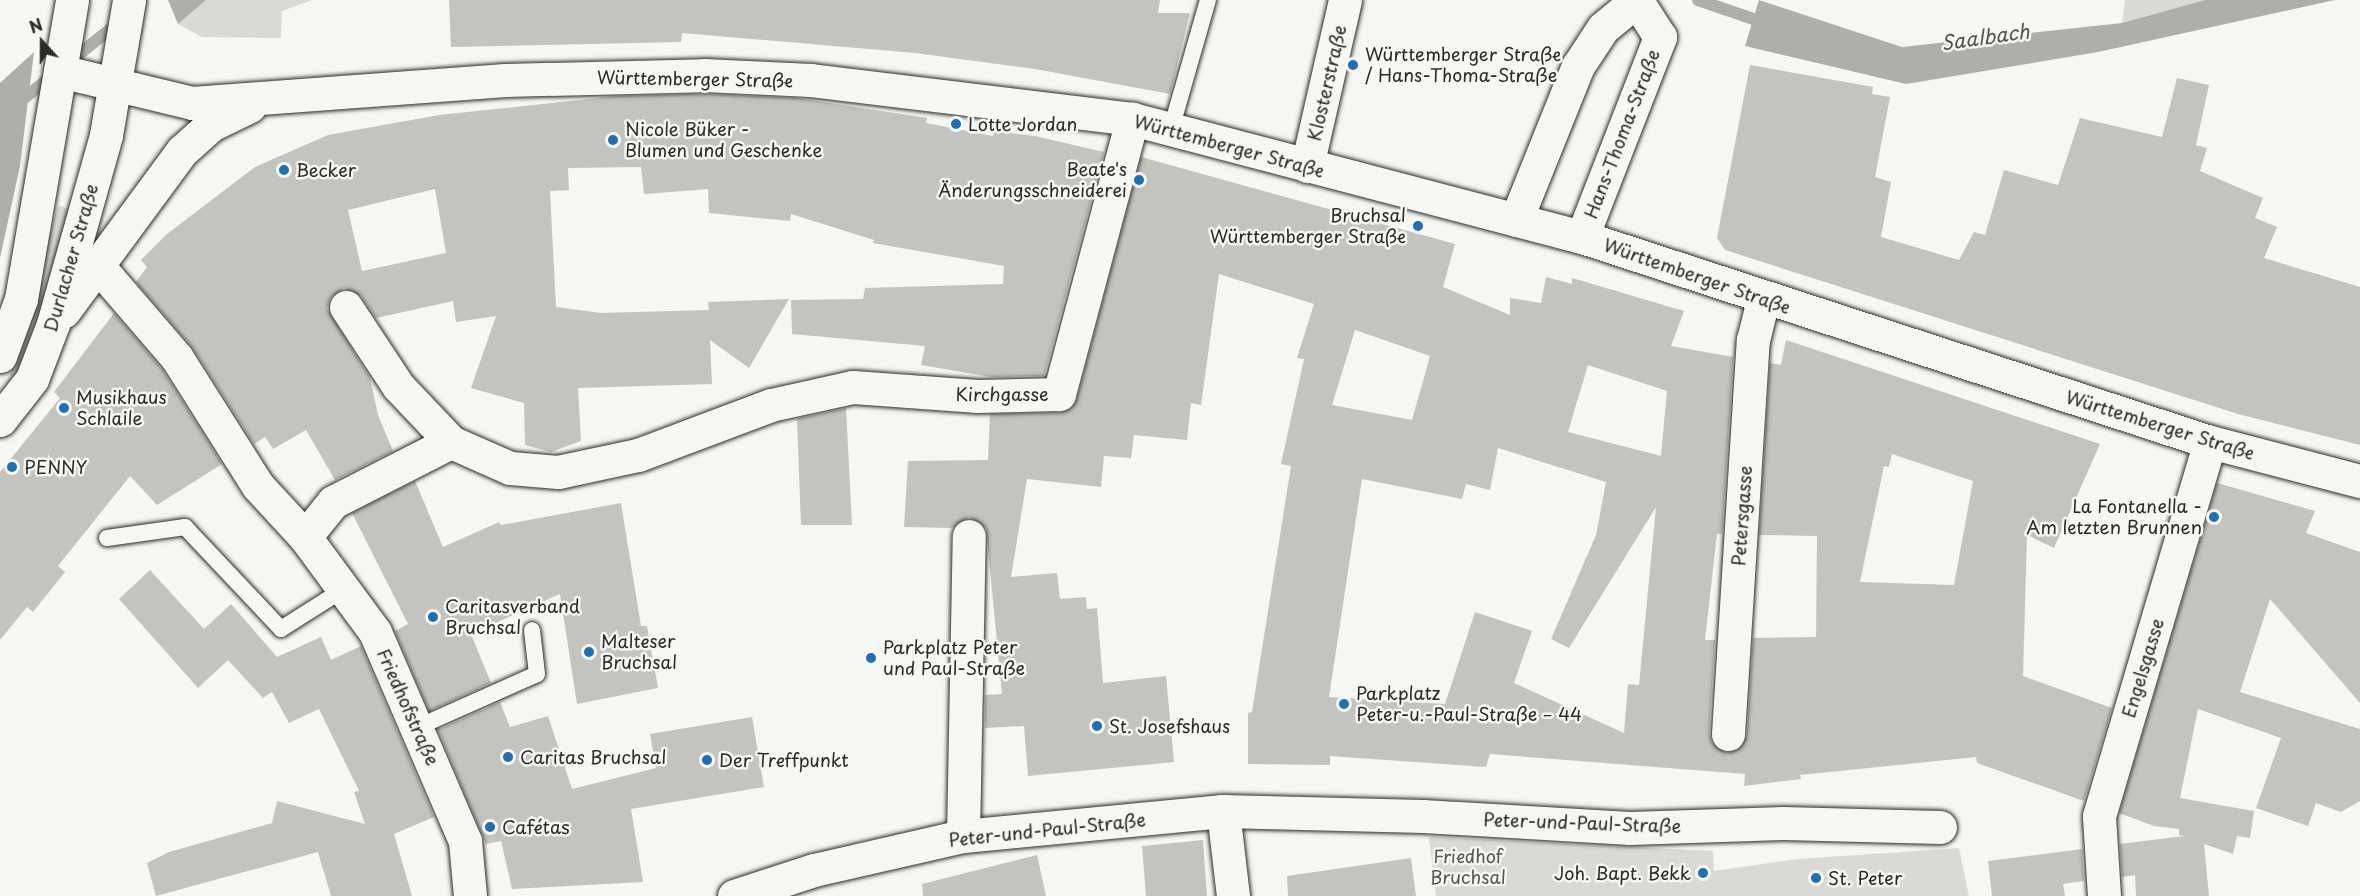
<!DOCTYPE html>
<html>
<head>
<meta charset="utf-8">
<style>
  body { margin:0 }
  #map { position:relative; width:2360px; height:896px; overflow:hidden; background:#f6f6f2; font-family:"Playpen Sans",sans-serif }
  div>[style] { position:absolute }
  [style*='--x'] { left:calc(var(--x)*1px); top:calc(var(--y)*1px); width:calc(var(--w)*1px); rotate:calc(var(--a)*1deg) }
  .green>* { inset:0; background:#d9d9d5 }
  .water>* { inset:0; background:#aeaeab }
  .stream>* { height:12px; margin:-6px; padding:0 6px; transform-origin:6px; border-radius:6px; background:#aeaeab }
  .building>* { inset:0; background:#c3c3c0 }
  .roads { filter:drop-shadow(0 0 2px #2b2b2b) drop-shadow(0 0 2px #2b2b2b) }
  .service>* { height:16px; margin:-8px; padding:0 8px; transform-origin:8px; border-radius:8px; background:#f6f6f2 }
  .minor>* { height:33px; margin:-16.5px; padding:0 16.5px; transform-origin:16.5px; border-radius:16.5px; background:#f6f6f2 }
  .secondary>* { height:33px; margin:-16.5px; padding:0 16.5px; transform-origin:16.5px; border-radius:16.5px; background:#f6f6f2 }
  .dots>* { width:16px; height:16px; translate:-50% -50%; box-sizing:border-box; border:3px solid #f6f6f2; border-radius:50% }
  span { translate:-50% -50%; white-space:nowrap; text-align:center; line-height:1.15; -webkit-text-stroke:5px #f6f6f2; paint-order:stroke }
  .poi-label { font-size:18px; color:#2b2b2b }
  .left { translate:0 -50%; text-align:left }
  .right { translate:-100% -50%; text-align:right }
  .street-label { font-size:18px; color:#2b2b2b }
  .park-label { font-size:18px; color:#565656 }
  .water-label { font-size:20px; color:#525251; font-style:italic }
  .north { position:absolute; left:12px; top:12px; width:60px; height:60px; -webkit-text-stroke:4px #f6f6f2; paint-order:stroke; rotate:339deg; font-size:16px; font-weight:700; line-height:24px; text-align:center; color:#2b2b2b }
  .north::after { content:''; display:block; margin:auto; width:21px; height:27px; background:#2b2b2b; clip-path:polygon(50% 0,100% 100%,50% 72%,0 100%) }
</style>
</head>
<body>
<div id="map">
  <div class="green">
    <div style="clip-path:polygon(206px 0,312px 0,282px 11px,281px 38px,202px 37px,178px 24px)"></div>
    <div style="clip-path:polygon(2125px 0,2205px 0,2122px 23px)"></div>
    <div style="clip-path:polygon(58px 206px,74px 210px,52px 283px,17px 379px,10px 375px)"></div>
    <div style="clip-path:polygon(1429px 837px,1713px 851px,1714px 871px,1798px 859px,1959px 848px,1969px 896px,1436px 896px)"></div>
  </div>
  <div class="water">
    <div style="clip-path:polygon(168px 0,206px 0,178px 24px)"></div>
    <div style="clip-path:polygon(1759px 0,1902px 47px,2122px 23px,2205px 0,2335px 0,2098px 52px,1906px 84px,1745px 46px)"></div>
    <div style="clip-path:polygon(34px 52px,20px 166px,0 258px,0 83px)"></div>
  </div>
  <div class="stream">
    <div style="--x:1698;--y:0;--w:74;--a:18.9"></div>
    <div style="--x:68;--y:63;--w:64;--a:-38.7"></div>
    <div style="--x:17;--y:104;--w:46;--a:-38.9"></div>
  </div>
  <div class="building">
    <div style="clip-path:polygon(449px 0,1160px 0,1158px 13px,1190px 13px,1170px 94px,1035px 69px,915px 53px,682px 33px,681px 42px,451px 47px)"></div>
    <div style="clip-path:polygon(1750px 65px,1873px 87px,1872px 94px,1890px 97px,1875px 177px,1891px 182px,1881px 237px,1959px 260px,1974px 232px,1985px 235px,2004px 170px,2058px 185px,2080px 118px,2162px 137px,2177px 78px,2209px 85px,2196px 145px,2207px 148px,2200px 171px,2263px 198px,2255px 218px,2277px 227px,2264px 258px,2360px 287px,2360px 445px,2238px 414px,1725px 250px,1717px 238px)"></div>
    <div style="clip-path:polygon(evenodd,704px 94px,797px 98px,927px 118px,926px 123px,993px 136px,994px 131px,1035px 136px,1104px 152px,1044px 376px,991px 377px,921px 365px,925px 346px,792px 334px,791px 300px,863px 299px,865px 288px,1003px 284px,1004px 266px,873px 243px,874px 240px,791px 214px,790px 221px,709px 213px,708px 189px,644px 194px,641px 167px,568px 168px,569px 190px,550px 191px,556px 307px,601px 313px,709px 310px,708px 302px,789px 299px,749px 368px,710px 340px,712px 384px,578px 388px,581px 441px,551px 452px,525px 445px,524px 403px,471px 388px,496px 316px,456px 322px,453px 301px,376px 318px,361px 296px,344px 288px,330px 298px,327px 309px,370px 378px,378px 415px,393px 451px,335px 480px,306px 430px,273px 449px,265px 437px,254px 444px,193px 348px,136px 282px,147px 267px,141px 260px,167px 234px,255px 167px,328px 135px,439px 115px,617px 96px,704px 94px,435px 189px,446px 253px,362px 271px,348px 210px,435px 189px)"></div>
    <div style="clip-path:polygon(evenodd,1141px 157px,1455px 244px,1443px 287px,1510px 315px,1510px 298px,1541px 303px,1546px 277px,1572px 284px,1572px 278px,1684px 311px,1671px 346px,1733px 357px,1722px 534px,1717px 534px,1705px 640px,1715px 640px,1709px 733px,1712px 743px,1726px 753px,1737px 750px,1747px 736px,1753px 638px,1816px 637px,1817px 536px,1759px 535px,1770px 363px,1781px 365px,1786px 340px,2100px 444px,2054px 548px,2027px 535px,2023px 676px,2112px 708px,2084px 801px,1977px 763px,1976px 757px,1800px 775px,1801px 779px,1744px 786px,1745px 774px,1490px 754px,1486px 767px,1330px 756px,1330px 765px,1248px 764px,1248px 713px,1252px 712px,1291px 466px,1281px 464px,1304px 359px,1297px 358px,1314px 304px,1219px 274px,1201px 405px,1191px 403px,1187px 440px,1134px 435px,1131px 458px,1104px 456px,1101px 487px,1027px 479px,1011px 577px,1057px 573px,1060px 599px,1086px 597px,1087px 609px,1097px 608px,1103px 683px,1166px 676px,1174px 762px,1028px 776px,1024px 726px,985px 728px,985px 695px,1002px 694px,986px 528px,969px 517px,952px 528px,904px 527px,908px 461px,988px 460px,990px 414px,1059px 413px,1071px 408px,1077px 399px,1141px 157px,1355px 330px,1430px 356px,1412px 420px,1332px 405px,1355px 330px,1141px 157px,1588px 365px,1667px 391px,1661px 456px,1568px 432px,1588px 365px,1141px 157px,1498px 448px,1606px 482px,1596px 535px,1551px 639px,1569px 648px,1656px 507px,1639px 685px,1628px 684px,1624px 733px,1514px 683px,1532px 631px,1475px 612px,1445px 704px,1329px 697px,1362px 479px,1462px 499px,1466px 484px,1490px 490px,1498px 448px,1141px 157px,1892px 454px,1973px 481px,1954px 585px,1860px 582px,1884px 466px,1889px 467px,1892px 454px)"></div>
    <div style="clip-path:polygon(114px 313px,162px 369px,222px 464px,157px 505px,130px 476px,58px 566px,65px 572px,33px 612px,27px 607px,0 640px,0 472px,60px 398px,54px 392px)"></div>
    <div style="clip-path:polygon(846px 408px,852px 525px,801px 525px,797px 419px)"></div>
    <div style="clip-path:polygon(415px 481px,443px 547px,499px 522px,501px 525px,621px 503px,641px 626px,647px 626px,658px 688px,577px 704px,560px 594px,471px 634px,491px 683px,429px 711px,395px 631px,408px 624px,352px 513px)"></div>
    <div style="clip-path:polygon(2217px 483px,2315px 511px,2306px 533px,2360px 552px,2360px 703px,2270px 599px,2240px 692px,2360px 729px,2360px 801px,2341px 812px,2316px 803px,2308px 826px,2256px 808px,2281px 738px,2198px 709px,2180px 798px,2254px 811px,2250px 838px,2237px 836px,2233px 854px,2204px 844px,2209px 896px,2136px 896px,2135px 875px,2122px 877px,2120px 844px,2184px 836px,2179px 835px,2179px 829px,2154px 826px,2119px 813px)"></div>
    <div style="clip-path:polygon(150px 570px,204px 629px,231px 604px,277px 657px,321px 637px,331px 660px,361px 646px,434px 817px,394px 834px,412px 896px,331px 896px,318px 852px,156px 896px,147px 863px,169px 852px,272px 823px,277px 801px,365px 824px,354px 792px,359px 791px,319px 709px,289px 723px,272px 692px,263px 698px,228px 660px,198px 688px,119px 599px)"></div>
    <div style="clip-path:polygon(500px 702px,510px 727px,548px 716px,572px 789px,656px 768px,650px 734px,752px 717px,764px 787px,631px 809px,643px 882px,512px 889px,501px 841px,486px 844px,438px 730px)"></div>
    <div style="clip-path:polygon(1203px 840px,1207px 896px,1146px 896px,1142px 846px)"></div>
    <div style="clip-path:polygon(2082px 849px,2084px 881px,2063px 884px,2065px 896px,1992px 896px,1988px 861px)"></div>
    <div style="clip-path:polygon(1037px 855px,1046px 896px,923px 896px,922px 884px)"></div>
    <div style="clip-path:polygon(1411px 858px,1416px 896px,1288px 896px,1287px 876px)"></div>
  </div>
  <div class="roads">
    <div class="service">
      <div style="--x:1171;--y:129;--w:134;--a:-74"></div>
      <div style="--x:107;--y:538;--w:79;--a:-8"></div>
      <div style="--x:185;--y:527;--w:140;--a:46.7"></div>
      <div style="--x:281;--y:629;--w:75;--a:-32.4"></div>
      <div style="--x:418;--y:727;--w:130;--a:-24"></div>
      <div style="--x:537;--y:674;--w:44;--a:-96.5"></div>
    </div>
    <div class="minor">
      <div style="--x:1307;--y:166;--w:170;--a:-77.1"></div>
      <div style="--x:1516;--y:220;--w:166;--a:-68.1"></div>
      <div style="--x:1578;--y:66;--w:45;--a:-56.7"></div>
      <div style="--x:1603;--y:28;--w:44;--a:-39.5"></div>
      <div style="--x:1582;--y:237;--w:215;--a:-68.7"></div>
      <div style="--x:1660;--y:37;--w:43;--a:-122.6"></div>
      <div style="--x:98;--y:266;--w:121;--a:49.3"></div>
      <div style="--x:177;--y:358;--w:151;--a:57.7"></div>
      <div style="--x:258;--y:486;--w:69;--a:47.3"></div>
      <div style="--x:305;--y:537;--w:118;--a:53.6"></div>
      <div style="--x:375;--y:632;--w:228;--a:66.7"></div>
      <div style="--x:465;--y:841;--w:55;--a:84.8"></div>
      <div style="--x:346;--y:307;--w:95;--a:56.6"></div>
      <div style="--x:398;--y:386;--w:77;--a:46.6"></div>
      <div style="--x:305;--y:537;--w:45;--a:-51.3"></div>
      <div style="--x:333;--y:502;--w:132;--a:-27"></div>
      <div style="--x:451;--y:442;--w:64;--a:23.8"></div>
      <div style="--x:510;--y:468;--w:48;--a:4.8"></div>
      <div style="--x:558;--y:472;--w:82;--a:-12"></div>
      <div style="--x:638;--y:455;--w:142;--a:-20.6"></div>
      <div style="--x:771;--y:405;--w:84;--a:-12.4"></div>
      <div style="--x:853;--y:387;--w:125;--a:4.1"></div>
      <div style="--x:978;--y:396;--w:81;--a:-1.4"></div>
      <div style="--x:1059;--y:394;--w:285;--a:-75.1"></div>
      <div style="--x:1728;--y:734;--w:395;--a:-86.4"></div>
      <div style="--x:1753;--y:340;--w:41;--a:-76"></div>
      <div style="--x:1223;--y:811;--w:86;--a:83.3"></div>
      <div style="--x:963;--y:836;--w:300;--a:-88.9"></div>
      <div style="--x:734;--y:896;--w:84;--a:-18"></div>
      <div style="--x:814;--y:870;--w:153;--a:-12.9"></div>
      <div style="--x:963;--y:836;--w:261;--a:-5.5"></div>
      <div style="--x:1223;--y:811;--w:200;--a:1.4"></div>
      <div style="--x:1423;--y:816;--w:207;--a:3.3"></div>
      <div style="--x:1630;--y:828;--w:153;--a:-1.9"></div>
      <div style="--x:1783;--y:823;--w:157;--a:1.5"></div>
      <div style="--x:2104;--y:896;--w:80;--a:-93.6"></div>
      <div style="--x:2099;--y:816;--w:390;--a:-73.5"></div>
    </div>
    <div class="secondary">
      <div style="--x:60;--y:71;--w:136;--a:13.6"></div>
      <div style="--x:192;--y:103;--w:314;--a:-4.2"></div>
      <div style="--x:505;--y:80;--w:199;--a:-1.4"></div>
      <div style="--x:704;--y:75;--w:107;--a:2.7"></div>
      <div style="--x:811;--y:80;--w:323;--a:6.9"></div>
      <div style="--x:1132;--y:119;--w:465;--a:14.7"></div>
      <div style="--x:1582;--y:237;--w:661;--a:18.08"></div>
      <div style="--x:2210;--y:442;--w:155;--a:14.6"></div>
      <div style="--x:64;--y:311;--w:199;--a:-53.6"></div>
      <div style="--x:182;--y:151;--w:39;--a:-42"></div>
      <div style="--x:211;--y:125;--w:43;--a:-26"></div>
      <div style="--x:0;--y:356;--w:61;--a:-69.8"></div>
      <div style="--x:21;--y:299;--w:303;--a:-80.3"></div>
      <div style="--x:0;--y:420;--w:52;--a:-52"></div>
      <div style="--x:32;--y:379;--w:59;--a:-69.1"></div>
      <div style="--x:53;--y:324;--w:196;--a:-74.3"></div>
      <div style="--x:106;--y:135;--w:137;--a:-80.3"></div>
    </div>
  </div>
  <div class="dots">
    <div style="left:1353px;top:65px;background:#1f6fb2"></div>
    <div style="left:956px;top:124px;background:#1f6fb2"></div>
    <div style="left:613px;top:140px;background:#1f6fb2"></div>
    <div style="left:284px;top:170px;background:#1f6fb2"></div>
    <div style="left:1139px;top:180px;background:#1f6fb2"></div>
    <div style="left:1418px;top:226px;background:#1f6fb2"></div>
    <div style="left:64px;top:408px;background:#1f6fb2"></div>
    <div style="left:12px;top:467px;background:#1f6fb2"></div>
    <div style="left:2214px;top:517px;background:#1f6fb2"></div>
    <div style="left:433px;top:617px;background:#1f6fb2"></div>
    <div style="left:589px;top:652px;background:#1f6fb2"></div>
    <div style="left:871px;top:658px;background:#1f6fb2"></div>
    <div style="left:1344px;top:704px;background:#1f6fb2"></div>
    <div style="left:1097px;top:726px;background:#1f6fb2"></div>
    <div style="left:508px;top:757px;background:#1f6fb2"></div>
    <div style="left:707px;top:760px;background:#1f6fb2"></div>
    <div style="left:490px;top:827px;background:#1f6fb2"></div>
    <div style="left:1703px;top:873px;background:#1f6fb2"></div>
    <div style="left:1816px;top:878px;background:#1f6fb2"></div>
  </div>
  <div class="poi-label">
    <span class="left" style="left:1365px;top:65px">Württemberger Straße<br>/ Hans-Thoma-Straße</span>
    <span class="left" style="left:968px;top:124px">Lotte Jordan</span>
    <span class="left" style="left:625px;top:140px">Nicole Büker -<br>Blumen und Geschenke</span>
    <span class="left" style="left:296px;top:170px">Becker</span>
    <span class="right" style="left:1127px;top:180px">Beate's<br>Änderungsschneiderei</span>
    <span class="right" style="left:1406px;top:226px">Bruchsal<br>Württemberger Straße</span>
    <span class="left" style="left:76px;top:408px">Musikhaus<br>Schlaile</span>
    <span class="left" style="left:24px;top:467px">PENNY</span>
    <span class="right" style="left:2202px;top:517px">La Fontanella -<br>Am letzten Brunnen</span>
    <span class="left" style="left:445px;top:617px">Caritasverband<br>Bruchsal</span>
    <span class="left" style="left:601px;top:652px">Malteser<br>Bruchsal</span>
    <span class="left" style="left:883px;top:658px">Parkplatz Peter<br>und Paul-Straße</span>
    <span class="left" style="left:1356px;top:704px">Parkplatz<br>Peter-u.-Paul-Straße – 44</span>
    <span class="left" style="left:1109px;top:726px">St. Josefshaus</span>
    <span class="left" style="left:520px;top:757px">Caritas Bruchsal</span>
    <span class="left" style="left:719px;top:760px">Der Treffpunkt</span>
    <span class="left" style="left:502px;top:827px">Cafétas</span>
    <span class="right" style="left:1691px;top:873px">Joh. Bapt. Bekk</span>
    <span class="left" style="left:1828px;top:878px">St. Peter</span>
  </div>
  <div class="street-label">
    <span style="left:695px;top:79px;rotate:1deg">Württemberger Straße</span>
    <span style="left:1327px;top:83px;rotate:-77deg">Klosterstraße</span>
    <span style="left:1622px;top:134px;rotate:-69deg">Hans-Thoma-Straße</span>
    <span style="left:1229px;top:146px;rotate:15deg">Württemberger Straße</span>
    <span style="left:71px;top:258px;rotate:-74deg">Durlacher Straße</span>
    <span style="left:1697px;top:276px;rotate:19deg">Württemberger Straße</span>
    <span style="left:1002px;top:394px">Kirchgasse</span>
    <span style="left:2160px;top:425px;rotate:17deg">Württemberger Straße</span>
    <span style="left:1742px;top:516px;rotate:-86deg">Petersgasse</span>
    <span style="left:2143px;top:668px;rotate:-73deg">Engelsgasse</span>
    <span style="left:408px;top:707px;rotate:66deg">Friedhofstraße</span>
    <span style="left:1582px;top:823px;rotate:2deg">Peter-und-Paul-Straße</span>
    <span style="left:1047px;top:830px;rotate:-6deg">Peter-und-Paul-Straße</span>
  </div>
  <div class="park-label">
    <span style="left:1468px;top:867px">Friedhof<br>Bruchsal</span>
  </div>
  <div class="water-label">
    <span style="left:1985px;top:37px;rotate:-8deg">Saalbach</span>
  </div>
  <div class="north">N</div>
</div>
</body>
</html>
